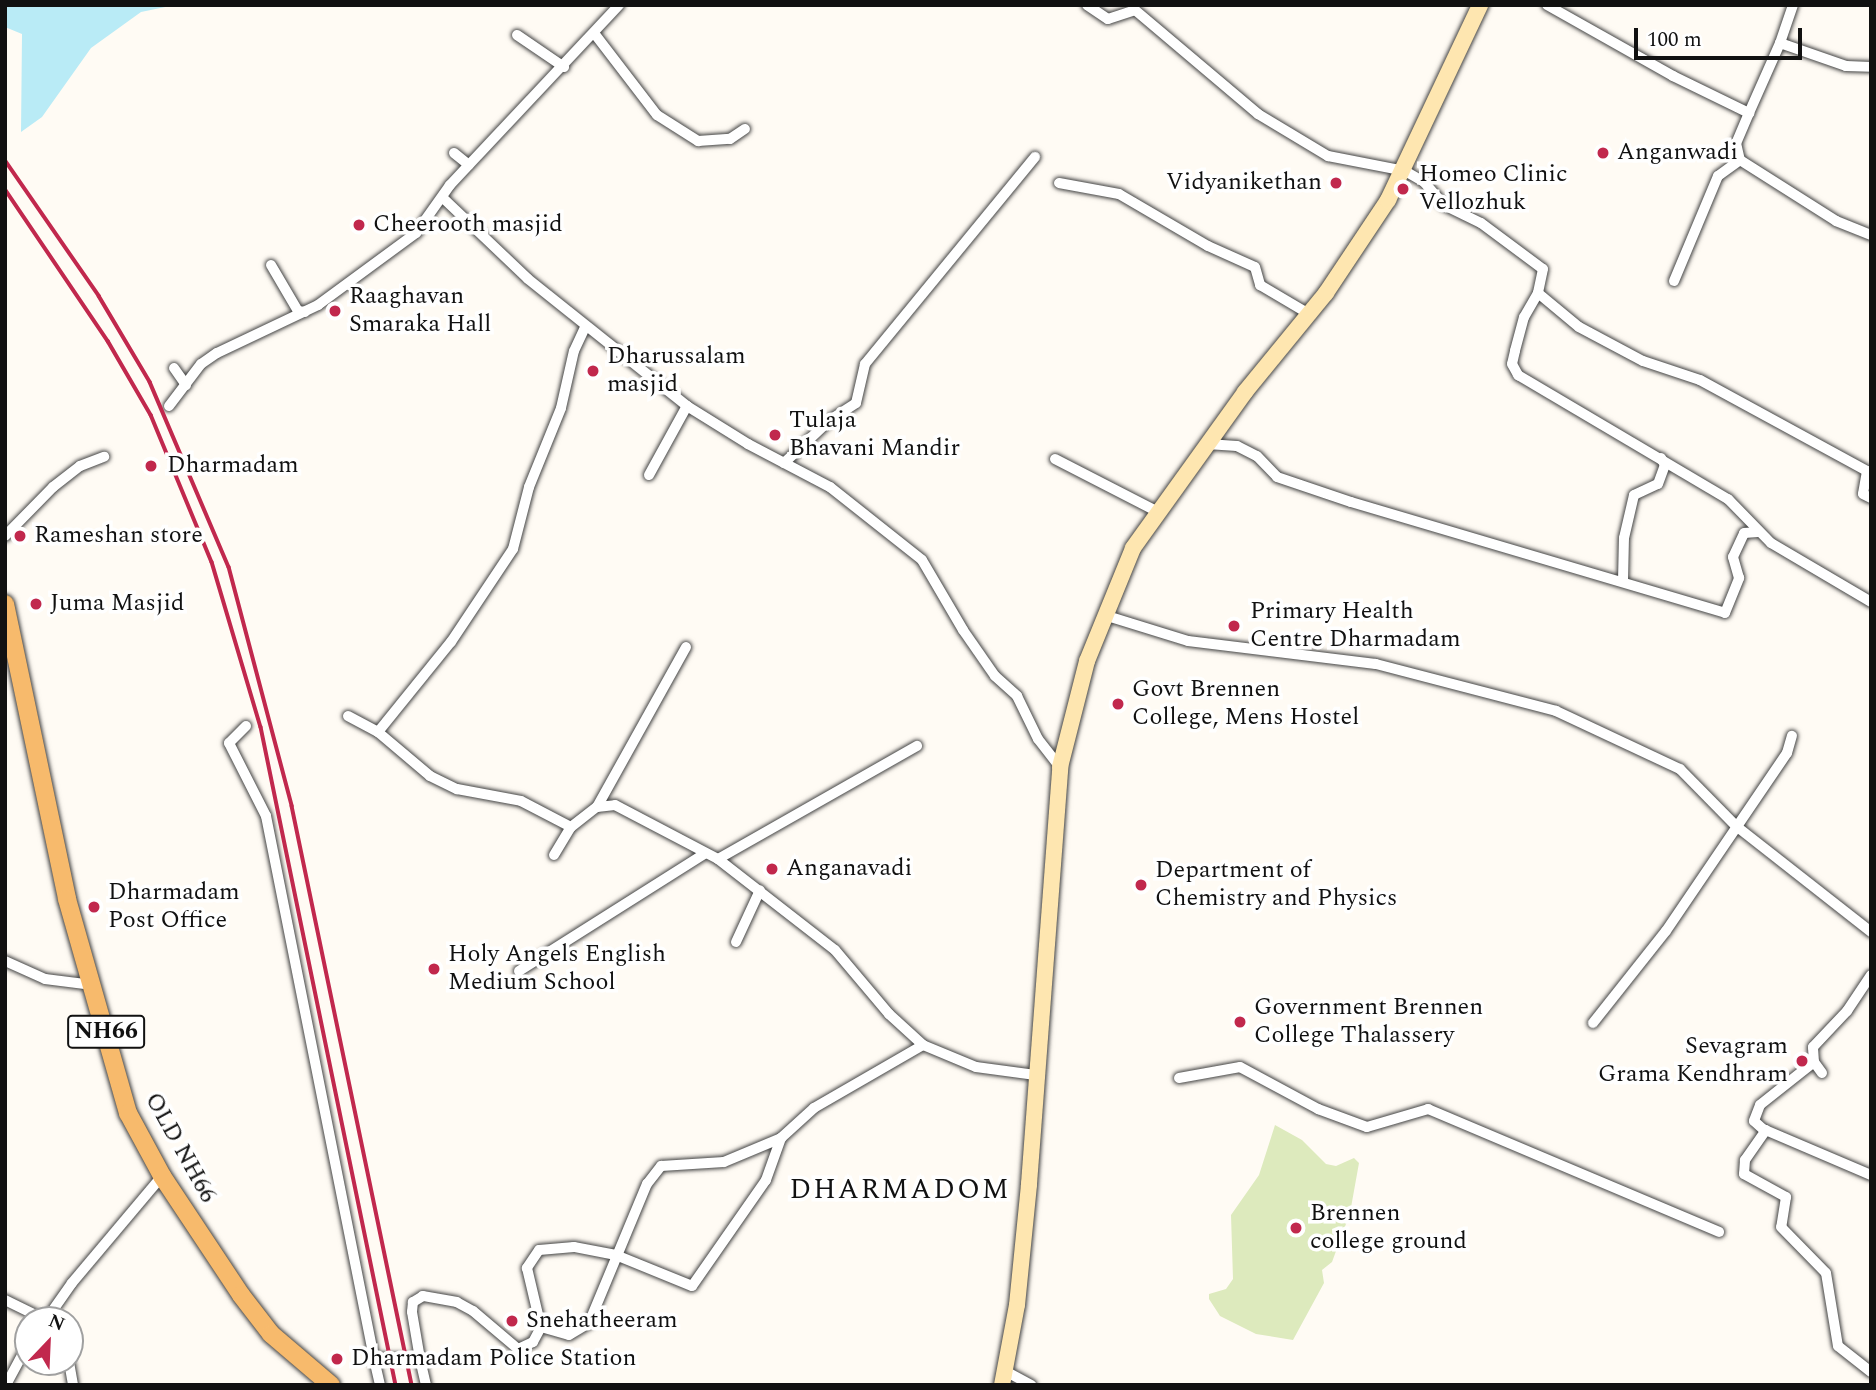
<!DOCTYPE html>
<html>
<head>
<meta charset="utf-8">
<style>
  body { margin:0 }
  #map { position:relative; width:1876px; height:1390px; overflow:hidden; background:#fffbf4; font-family:Spectral,serif }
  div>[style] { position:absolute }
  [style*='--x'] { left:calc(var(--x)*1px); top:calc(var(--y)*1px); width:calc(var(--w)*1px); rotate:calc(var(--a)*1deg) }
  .green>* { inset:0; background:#ddeabd }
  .water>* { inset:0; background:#b9ebf6 }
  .roads { filter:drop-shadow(0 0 2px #444) drop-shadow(0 0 2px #444) }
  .street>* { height:10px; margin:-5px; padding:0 5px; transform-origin:5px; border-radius:5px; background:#fff }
  .secondary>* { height:16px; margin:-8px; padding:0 8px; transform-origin:8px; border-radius:8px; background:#fee6b0 }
  .primary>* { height:18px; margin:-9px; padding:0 9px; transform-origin:9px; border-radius:9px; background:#f7ba6c }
  .rail>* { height:3.5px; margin:-1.75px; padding:0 1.75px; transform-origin:1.75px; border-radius:1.75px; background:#c1284d }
  .dots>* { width:19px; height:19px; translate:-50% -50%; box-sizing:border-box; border:4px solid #fff; border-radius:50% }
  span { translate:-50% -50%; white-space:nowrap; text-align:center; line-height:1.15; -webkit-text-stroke:7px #fff; paint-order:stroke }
  .shield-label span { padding:2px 5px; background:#fff; border:2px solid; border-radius:5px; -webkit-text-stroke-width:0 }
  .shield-label { font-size:23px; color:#111; font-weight:700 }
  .poi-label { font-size:24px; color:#111 }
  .left { translate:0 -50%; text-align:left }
  .right { translate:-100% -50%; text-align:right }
  .street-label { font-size:24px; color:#111 }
  .quarter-label { font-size:28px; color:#111; letter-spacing:2px }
  .frame { position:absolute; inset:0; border:7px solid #111; pointer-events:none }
  .north { position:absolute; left:14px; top:1306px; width:70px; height:70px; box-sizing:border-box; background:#fff; border:2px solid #a0a0a0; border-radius:50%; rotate:23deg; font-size:19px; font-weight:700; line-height:28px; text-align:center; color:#111 }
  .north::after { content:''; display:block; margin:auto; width:24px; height:32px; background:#c1284d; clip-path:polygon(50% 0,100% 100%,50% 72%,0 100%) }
  .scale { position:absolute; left:1634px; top:28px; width:168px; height:32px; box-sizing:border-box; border:4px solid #111; border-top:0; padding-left:9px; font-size:21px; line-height:24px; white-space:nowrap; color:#111; -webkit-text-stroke:5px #fff; paint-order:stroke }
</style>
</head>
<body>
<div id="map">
  <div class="green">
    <div style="clip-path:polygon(1275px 1125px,1302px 1140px,1326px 1164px,1336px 1166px,1354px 1158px,1359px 1163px,1350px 1213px,1332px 1262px,1322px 1270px,1324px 1283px,1293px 1340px,1256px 1334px,1220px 1316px,1209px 1299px,1209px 1294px,1226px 1289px,1233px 1279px,1231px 1215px,1259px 1175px)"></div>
  </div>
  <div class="water">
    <div style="clip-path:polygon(5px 5px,175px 5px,141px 12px,91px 48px,42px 117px,21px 132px,22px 34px,5px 27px)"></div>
  </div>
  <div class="roads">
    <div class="street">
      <div style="--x:1087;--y:5;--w:25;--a:34"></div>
      <div style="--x:1108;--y:19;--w:28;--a:-18"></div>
      <div style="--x:1135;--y:10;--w:161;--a:40.2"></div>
      <div style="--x:1258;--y:114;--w:82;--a:31"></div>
      <div style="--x:1328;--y:156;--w:78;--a:11"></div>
      <div style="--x:1405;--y:171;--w:22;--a:30"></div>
      <div style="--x:1424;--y:182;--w:30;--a:49"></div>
      <div style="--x:1444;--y:205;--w:41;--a:25.9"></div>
      <div style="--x:1481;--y:223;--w:77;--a:36.6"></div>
      <div style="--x:1543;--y:269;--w:25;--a:102"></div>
      <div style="--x:1538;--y:293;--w:53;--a:39.7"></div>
      <div style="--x:1579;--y:327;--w:72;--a:28"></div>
      <div style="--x:1643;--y:361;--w:60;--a:18.4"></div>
      <div style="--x:1700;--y:380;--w:190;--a:28.6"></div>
      <div style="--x:1867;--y:471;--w:23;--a:100"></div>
      <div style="--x:1863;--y:494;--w:9;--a:27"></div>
      <div style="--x:1547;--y:5;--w:145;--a:29.4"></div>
      <div style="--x:1673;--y:76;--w:85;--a:26"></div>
      <div style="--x:1749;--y:113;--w:77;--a:-66.1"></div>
      <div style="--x:1780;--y:43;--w:70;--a:19.2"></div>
      <div style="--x:1846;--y:66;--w:25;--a:2"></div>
      <div style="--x:594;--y:33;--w:103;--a:52.5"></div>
      <div style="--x:657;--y:115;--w:49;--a:32.4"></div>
      <div style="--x:698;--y:141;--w:32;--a:-4"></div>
      <div style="--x:730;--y:139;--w:18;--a:-34"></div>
      <div style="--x:517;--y:35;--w:57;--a:34.2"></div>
      <div style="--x:1780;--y:43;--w:40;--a:-71.1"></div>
      <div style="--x:1749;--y:113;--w:33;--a:113"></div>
      <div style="--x:1736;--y:143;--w:17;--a:77"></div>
      <div style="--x:1740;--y:160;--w:114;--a:32.4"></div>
      <div style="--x:1836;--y:221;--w:38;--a:22"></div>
      <div style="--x:454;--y:153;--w:19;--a:39"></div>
      <div style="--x:1059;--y:183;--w:61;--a:10.4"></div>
      <div style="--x:1119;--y:194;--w:103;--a:30.3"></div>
      <div style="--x:1208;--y:246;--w:51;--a:24.1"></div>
      <div style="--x:1255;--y:267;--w:19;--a:74"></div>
      <div style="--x:1260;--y:285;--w:57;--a:30.6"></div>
      <div style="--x:443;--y:198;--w:117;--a:43.6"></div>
      <div style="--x:528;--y:279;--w:203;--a:38.6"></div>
      <div style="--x:687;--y:406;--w:72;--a:31.9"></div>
      <div style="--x:748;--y:444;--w:93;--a:27.7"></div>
      <div style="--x:830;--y:487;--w:117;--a:38.4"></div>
      <div style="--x:922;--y:560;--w:81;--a:59.6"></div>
      <div style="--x:963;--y:630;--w:56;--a:55.2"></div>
      <div style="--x:995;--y:676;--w:30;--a:42"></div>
      <div style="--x:1017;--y:696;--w:48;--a:64"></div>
      <div style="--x:1038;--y:739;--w:36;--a:52"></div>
      <div style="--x:271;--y:265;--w:53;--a:59.6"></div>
      <div style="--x:298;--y:311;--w:7;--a:8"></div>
      <div style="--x:1674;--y:281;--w:114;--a:-67.3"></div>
      <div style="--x:1718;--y:176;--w:27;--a:-36"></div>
      <div style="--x:1538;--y:293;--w:28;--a:120"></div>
      <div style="--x:1524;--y:317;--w:35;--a:105"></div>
      <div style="--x:1515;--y:351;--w:13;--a:103"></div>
      <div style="--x:1512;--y:364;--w:13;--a:61"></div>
      <div style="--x:1518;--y:375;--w:244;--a:30.6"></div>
      <div style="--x:1728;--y:499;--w:62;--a:45.7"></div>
      <div style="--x:1771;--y:543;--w:116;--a:30.5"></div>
      <div style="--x:174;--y:368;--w:21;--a:55"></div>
      <div style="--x:169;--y:406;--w:53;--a:-52.7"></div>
      <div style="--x:201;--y:364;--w:19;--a:-35"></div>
      <div style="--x:217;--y:353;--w:112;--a:-25.4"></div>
      <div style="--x:318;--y:305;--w:122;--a:-36.3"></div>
      <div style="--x:416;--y:233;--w:59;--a:-54.7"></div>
      <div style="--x:450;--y:185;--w:247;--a:-46.8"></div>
      <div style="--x:1207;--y:444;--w:30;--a:4"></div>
      <div style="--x:1237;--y:446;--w:22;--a:27"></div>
      <div style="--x:1257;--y:456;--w:29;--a:46"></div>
      <div style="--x:1277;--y:477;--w:78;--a:18.7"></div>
      <div style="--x:1351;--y:502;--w:390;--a:16.5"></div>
      <div style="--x:1725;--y:613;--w:38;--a:-68"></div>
      <div style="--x:1739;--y:578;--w:22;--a:-106"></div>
      <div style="--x:1733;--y:557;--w:26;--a:-65"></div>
      <div style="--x:1744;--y:533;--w:14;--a:-4"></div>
      <div style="--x:1055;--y:459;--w:116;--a:27.2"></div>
      <div style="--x:784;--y:463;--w:63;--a:-43.1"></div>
      <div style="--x:830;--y:420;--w:31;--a:-33"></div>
      <div style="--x:856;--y:403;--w:40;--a:-77"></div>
      <div style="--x:865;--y:364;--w:268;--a:-50.6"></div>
      <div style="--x:649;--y:475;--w:79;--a:-61.2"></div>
      <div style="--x:5;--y:536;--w:69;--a:-45.6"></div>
      <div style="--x:53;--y:487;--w:34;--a:-38"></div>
      <div style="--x:80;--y:466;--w:26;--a:-21"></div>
      <div style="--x:1623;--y:581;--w:43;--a:-88.7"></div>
      <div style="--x:1624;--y:538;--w:44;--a:-76.9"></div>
      <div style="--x:1634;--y:495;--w:26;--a:-25"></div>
      <div style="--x:1658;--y:484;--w:20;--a:-70"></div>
      <div style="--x:1665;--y:465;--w:8;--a:-120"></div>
      <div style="--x:1104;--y:615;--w:88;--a:17.2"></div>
      <div style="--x:1188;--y:641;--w:189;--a:7"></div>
      <div style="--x:1376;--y:664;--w:186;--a:14.6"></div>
      <div style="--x:1556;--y:711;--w:137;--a:25.1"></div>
      <div style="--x:1680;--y:769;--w:80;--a:45.5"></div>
      <div style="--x:1736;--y:826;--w:172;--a:38.1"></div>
      <div style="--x:348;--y:716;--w:34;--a:28"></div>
      <div style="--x:378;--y:732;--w:68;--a:40.2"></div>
      <div style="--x:430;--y:776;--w:30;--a:26"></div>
      <div style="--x:457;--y:789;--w:65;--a:10.6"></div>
      <div style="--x:521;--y:801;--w:56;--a:27.5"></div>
      <div style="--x:571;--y:827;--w:33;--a:-38"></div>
      <div style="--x:597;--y:807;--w:18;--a:-6"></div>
      <div style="--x:615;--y:805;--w:116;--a:27.7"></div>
      <div style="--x:718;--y:859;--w:148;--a:37.9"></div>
      <div style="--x:835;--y:950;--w:84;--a:49.8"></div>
      <div style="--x:889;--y:1014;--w:46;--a:42.4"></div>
      <div style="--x:923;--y:1045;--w:126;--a:150"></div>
      <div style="--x:814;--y:1108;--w:45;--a:137.7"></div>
      <div style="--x:781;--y:1138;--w:45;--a:109.7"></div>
      <div style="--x:766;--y:1180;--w:129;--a:124.9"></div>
      <div style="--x:692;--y:1286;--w:82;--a:-157.8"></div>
      <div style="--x:616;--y:1255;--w:43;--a:-169.2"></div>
      <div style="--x:574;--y:1247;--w:35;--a:175"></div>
      <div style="--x:539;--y:1250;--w:22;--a:124"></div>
      <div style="--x:527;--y:1268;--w:61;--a:76.7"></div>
      <div style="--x:541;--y:1327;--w:17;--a:118"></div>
      <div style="--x:533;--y:1342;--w:17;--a:155"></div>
      <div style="--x:518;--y:1349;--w:59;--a:-139.8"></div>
      <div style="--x:473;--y:1311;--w:18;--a:-151"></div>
      <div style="--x:457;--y:1302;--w:35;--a:-170"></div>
      <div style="--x:423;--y:1296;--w:12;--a:149"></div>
      <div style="--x:413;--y:1302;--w:10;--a:96"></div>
      <div style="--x:412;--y:1312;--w:48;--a:80.3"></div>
      <div style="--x:246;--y:726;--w:24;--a:135"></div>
      <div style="--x:229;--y:743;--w:82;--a:63.1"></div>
      <div style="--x:266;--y:816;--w:553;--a:78.73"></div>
      <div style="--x:378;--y:732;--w:116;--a:-51"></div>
      <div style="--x:451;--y:642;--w:112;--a:-56.3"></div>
      <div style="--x:513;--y:549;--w:64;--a:-75.5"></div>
      <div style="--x:529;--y:487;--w:85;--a:-67.9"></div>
      <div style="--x:561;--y:408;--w:58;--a:-77.2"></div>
      <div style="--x:574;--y:351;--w:26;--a:-65"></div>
      <div style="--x:597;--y:807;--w:183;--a:-60.9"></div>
      <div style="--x:554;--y:855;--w:33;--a:-59"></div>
      <div style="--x:718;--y:859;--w:229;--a:-29.6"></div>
      <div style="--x:736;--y:942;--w:57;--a:-65.2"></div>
      <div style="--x:5;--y:961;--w:44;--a:24.2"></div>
      <div style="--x:45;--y:979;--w:48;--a:7.1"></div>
      <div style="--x:519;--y:971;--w:219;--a:-32.3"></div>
      <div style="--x:1593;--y:1023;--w:117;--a:-51.6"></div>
      <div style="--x:1666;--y:931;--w:215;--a:-55.8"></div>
      <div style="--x:1787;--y:753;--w:18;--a:-74"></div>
      <div style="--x:923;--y:1045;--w:57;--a:22.5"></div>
      <div style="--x:976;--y:1067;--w:60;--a:7.7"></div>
      <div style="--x:1814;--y:1062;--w:69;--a:141.5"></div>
      <div style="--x:1760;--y:1105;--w:17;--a:111"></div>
      <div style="--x:1754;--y:1121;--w:12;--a:42"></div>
      <div style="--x:1763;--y:1129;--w:117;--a:23.1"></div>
      <div style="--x:1822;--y:1073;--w:14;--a:-126"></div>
      <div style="--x:1814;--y:1062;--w:15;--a:-94"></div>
      <div style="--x:1813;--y:1047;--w:50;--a:-46.6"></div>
      <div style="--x:1847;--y:1011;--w:43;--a:-56.3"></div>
      <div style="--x:1179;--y:1078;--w:62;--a:-10.2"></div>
      <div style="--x:1240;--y:1067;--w:89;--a:28.3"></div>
      <div style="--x:1318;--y:1109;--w:52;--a:20.2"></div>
      <div style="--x:1367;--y:1127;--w:64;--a:-16.4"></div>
      <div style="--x:1428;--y:1109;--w:316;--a:22.9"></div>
      <div style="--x:1766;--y:1130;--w:37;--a:125"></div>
      <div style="--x:1745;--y:1160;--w:14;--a:94"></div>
      <div style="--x:1744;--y:1174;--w:48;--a:28.7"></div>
      <div style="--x:1786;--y:1197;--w:30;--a:99"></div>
      <div style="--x:1781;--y:1227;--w:64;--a:45.6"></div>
      <div style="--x:1826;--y:1273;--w:74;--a:80.7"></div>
      <div style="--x:1838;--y:1346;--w:42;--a:38.2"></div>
      <div style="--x:5;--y:1300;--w:46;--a:26"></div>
      <div style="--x:46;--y:1320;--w:45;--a:-54.9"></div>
      <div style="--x:72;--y:1283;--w:140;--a:-49.9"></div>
      <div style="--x:541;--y:1327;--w:29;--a:16"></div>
      <div style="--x:569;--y:1335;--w:23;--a:-31"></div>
      <div style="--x:589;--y:1323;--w:151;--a:-67.4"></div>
      <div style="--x:647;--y:1184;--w:23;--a:-52"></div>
      <div style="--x:661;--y:1166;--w:63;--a:-3.6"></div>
      <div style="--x:724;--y:1162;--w:62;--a:-22.8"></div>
      <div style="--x:69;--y:1362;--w:23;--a:80"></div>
      <div style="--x:1005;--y:1371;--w:30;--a:28"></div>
      <div style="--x:6;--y:1385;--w:47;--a:-61.8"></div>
      <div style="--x:380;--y:1385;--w:28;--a:-103"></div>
      <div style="--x:374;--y:1358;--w:46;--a:1.2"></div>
      <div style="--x:420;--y:1359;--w:27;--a:77"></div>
    </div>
    <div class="secondary">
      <div style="--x:1002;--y:1385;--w:81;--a:-79.4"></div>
      <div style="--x:1017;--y:1305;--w:122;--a:-84.3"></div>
      <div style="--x:1029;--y:1184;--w:418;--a:-85.7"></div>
      <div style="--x:1060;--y:767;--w:109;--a:-75.7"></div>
      <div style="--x:1087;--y:661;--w:122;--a:-67.8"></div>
      <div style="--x:1133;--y:548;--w:192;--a:-54.3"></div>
      <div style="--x:1245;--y:392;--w:128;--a:-50.7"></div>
      <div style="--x:1326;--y:293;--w:112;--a:-56.3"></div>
      <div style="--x:1388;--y:200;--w:216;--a:-64.7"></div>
    </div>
    <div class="primary">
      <div style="--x:5;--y:604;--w:301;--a:78.1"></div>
      <div style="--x:67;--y:899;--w:223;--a:74.1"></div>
      <div style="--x:128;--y:1113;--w:72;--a:61.6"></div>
      <div style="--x:162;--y:1176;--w:143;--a:56.4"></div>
      <div style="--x:241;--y:1295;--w:49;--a:52.4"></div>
      <div style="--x:271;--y:1334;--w:79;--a:40.4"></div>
    </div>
  </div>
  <div class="rail">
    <div style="--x:5;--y:160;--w:165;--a:55.3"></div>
    <div style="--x:99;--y:296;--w:100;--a:59.3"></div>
    <div style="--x:150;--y:382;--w:201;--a:66.9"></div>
    <div style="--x:229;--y:567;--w:247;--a:75.2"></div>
    <div style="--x:292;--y:806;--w:591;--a:78.29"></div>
    <div style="--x:5;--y:189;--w:184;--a:55.9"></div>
    <div style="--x:108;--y:341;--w:86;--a:59.8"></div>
    <div style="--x:151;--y:415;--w:159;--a:67.5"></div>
    <div style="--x:212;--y:562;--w:172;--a:73.5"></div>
    <div style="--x:261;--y:727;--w:672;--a:78.41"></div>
  </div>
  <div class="dots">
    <div style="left:1603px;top:153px;background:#c1284d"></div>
    <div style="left:1336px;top:183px;background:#c1284d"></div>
    <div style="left:1403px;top:189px;background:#c1284d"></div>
    <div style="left:359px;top:225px;background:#c1284d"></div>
    <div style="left:335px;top:311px;background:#c1284d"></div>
    <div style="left:593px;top:371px;background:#c1284d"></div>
    <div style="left:775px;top:435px;background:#c1284d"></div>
    <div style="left:151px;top:466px;background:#c1284d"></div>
    <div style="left:20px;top:536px;background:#c1284d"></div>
    <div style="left:36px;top:604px;background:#c1284d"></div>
    <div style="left:1234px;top:626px;background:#c1284d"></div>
    <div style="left:1118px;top:704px;background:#c1284d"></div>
    <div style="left:772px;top:869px;background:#c1284d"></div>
    <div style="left:1141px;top:885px;background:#c1284d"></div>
    <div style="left:94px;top:907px;background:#c1284d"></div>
    <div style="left:434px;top:969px;background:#c1284d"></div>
    <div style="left:1240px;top:1022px;background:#c1284d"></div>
    <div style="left:1802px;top:1061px;background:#c1284d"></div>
    <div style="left:1296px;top:1228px;background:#c1284d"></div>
    <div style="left:512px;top:1321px;background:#c1284d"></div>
    <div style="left:337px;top:1359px;background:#c1284d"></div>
  </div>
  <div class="shield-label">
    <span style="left:106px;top:1032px">NH66</span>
  </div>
  <div class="poi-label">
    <span class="left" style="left:1617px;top:153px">Anganwadi</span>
    <span class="left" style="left:1419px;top:189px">Homeo Clinic<br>Vellozhuk</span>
    <span class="right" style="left:1322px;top:183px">Vidyanikethan</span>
    <span class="left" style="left:373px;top:225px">Cheerooth masjid</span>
    <span class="left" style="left:349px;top:311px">Raaghavan<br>Smaraka Hall</span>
    <span class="left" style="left:607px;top:371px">Dharussalam<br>masjid</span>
    <span class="left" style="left:789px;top:435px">Tulaja<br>Bhavani Mandir</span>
    <span class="left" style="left:167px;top:466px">Dharmadam</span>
    <span class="left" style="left:34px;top:536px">Rameshan store</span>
    <span class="left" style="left:50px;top:604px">Juma Masjid</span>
    <span class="left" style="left:1250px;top:626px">Primary Health<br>Centre Dharmadam</span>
    <span class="left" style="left:1132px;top:704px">Govt Brennen<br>College, Mens Hostel</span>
    <span class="left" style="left:786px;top:869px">Anganavadi</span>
    <span class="left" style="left:1155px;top:885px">Department of<br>Chemistry and Physics</span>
    <span class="left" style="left:108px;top:907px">Dharmadam<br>Post Office</span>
    <span class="left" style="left:448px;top:969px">Holy Angels English<br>Medium School</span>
    <span class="left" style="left:1254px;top:1022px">Government Brennen<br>College Thalassery</span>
    <span class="right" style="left:1788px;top:1061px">Sevagram<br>Grama Kendhram</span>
    <span class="left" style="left:1310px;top:1228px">Brennen<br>college ground</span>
    <span class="left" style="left:526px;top:1321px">Snehatheeram</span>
    <span class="left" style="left:351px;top:1359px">Dharmadam Police Station</span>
  </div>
  <div class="street-label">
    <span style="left:180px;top:1148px;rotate:61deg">OLD NH66</span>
  </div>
  <div class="quarter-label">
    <span style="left:900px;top:1190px">DHARMADOM</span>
  </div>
  <div class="frame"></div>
  <div class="north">N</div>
  <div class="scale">100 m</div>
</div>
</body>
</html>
